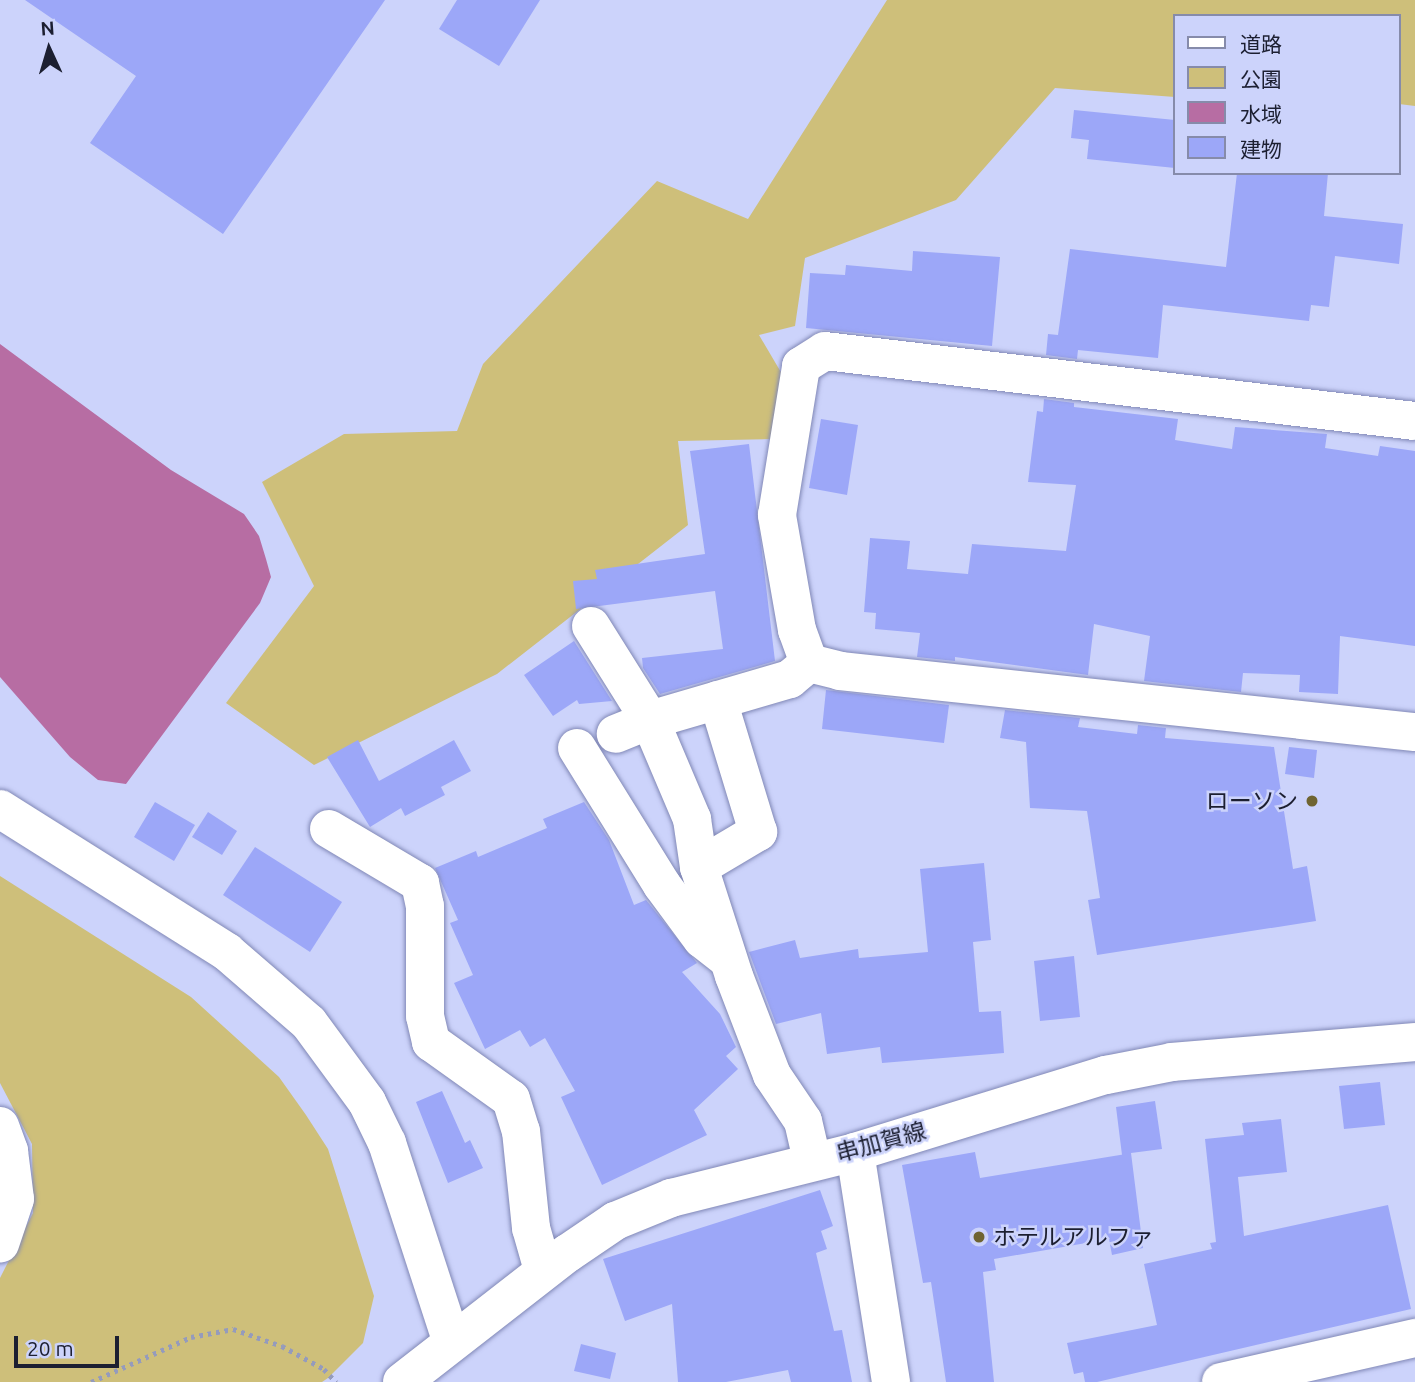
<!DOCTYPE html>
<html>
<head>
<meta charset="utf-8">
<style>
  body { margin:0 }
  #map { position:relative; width:1415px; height:1382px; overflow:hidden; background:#ccd3fb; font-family:Ubuntu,"Noto Sans JP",sans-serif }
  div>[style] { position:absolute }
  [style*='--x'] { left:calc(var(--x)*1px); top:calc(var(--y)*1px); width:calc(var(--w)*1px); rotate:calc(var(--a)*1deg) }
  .green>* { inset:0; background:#cebf7a }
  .water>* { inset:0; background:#b76da3 }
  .building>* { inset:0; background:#9ca7f8 }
  .path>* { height:4.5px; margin-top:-2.25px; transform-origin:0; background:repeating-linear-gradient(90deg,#959bbc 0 3.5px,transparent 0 8.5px) }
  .roads { filter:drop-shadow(0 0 2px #8188b6) drop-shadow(0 0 2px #8188b6) }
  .minor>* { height:38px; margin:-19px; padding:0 19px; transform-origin:19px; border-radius:19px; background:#fff }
  .major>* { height:38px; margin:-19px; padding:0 19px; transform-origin:19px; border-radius:19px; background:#fff }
  .dots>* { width:19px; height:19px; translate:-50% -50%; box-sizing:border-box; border:4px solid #ccd3fb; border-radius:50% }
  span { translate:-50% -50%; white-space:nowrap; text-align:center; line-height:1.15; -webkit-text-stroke:5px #ccd3fb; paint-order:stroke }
  .poi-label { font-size:23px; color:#1c1f31 }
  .right { translate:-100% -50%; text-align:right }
  .left { translate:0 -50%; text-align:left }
  .street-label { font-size:23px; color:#1c1f31 }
  .legend { position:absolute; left:1173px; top:14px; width:228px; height:161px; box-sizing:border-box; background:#ccd3fb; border:2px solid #868baa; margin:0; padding:9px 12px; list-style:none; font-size:21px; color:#1c1f31 }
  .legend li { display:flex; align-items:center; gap:14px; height:35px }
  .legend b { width:35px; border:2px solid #868baa }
  .north { position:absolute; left:14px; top:14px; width:70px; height:70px; -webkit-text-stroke:5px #ccd3fb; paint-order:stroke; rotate:356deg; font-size:19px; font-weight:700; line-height:28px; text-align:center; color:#1c1f31 }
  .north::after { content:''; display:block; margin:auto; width:24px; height:32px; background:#1c1f31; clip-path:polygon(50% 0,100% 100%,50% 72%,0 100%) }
  .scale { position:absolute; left:14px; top:1336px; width:105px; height:32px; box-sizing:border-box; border:4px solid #1c1f31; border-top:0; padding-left:9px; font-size:21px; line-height:24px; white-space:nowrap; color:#1c1f31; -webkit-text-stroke:5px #ccd3fb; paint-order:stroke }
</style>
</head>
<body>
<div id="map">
  <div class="green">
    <div style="clip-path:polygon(887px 0,1415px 0,1415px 106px,1399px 104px,1399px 16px,1175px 16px,1175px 97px,1055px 88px,956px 200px,805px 258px,795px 326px,759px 335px,782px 374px,772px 439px,678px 441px,688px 525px,497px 674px,314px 765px,226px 703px,314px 586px,262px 482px,344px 434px,457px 431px,483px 364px,657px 181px,748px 219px)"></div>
    <div style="clip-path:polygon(0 876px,191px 997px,279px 1077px,306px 1115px,328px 1149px,374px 1296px,363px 1343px,328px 1378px,322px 1382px,0 1382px,0 1278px,33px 1213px,32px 1144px,0 1083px)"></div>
  </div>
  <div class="water">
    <div style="clip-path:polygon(0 344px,171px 470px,244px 514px,259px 536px,266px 559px,271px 577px,260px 603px,126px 784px,98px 780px,70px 757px,0 677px)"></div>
  </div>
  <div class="building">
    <div style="clip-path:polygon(25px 0,385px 0,223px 234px,90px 143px,136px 76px)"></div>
    <div style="clip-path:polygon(457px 0,540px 0,499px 66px,439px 29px)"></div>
    <div style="clip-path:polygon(1074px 110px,1175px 120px,1175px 168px,1087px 159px,1089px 140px,1071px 138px)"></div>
    <div style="clip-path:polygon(1237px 173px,1328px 173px,1324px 216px,1403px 224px,1399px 264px,1335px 256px,1329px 307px,1311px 305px,1309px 321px,1163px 305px,1158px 358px,1078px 350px,1077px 359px,1046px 355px,1048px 334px,1058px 335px,1070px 249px,1226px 267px)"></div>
    <div style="clip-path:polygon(913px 251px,1000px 257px,992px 346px,806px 328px,810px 273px,845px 275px,846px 265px,912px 271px)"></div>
    <div style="clip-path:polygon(1044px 399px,1074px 403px,1074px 407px,1178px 419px,1175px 440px,1232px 449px,1235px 427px,1327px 434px,1325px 448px,1378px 456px,1380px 446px,1415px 451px,1415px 646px,1340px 636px,1338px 694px,1299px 692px,1300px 675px,1243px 673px,1241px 692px,1144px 681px,1150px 636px,1094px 624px,1088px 675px,955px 657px,955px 661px,917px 657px,920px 633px,875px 629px,876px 613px,864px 612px,870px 538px,910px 541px,907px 569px,968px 574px,972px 544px,1066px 551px,1076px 485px,1028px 482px,1037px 411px,1043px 412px)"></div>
    <div style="clip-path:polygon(821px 419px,858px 425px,847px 495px,809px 488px)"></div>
    <div style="clip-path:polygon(749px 444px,775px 661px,660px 694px,643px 668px,642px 658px,723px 649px,715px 591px,576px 609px,573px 581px,597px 579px,595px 570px,705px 554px,690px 451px)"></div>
    <div style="clip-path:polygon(574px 641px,612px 701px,579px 704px,577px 700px,553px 716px,524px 675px)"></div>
    <div style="clip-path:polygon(826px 690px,949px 705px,944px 743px,822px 729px)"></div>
    <div style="clip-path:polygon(1005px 710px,1080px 718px,1078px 727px,1137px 734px,1138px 725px,1166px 728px,1165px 738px,1274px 747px,1293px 869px,1307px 866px,1316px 921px,1097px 955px,1088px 900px,1100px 898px,1087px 811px,1030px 808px,1026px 742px,1000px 738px)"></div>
    <div style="clip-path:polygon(358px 740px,379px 781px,454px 740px,471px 771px,441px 787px,445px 795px,405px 816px,401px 808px,370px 827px,327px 757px)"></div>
    <div style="clip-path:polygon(1289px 747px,1317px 750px,1314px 778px,1285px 774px)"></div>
    <div style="clip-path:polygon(155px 802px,195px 825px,174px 861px,134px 837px)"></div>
    <div style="clip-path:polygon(584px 802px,609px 840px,634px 905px,646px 900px,697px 963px,682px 972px,720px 1014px,736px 1047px,726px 1056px,738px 1069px,694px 1110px,707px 1135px,602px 1185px,561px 1097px,575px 1091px,545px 1038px,530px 1047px,520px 1030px,485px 1049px,454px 983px,473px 975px,450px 923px,458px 920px,435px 868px,476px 851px,478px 857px,547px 828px,543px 819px)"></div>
    <div style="clip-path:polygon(208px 812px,237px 831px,222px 855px,192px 837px)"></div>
    <div style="clip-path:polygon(255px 847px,342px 902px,310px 952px,223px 895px)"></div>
    <div style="clip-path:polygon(984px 863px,991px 940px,973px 942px,979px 1012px,1001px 1011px,1004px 1053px,882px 1063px,880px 1047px,827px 1054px,821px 1013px,776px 1024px,749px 952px,795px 940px,800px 958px,858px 949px,859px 958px,928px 952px,920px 869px)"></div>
    <div style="clip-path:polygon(1074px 956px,1080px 1017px,1040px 1021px,1034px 961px)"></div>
    <div style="clip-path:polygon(1380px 1082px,1385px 1125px,1344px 1129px,1339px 1086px)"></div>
    <div style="clip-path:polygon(442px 1091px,465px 1143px,470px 1140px,483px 1168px,448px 1183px,416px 1102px)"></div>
    <div style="clip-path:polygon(1155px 1101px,1162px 1149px,1131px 1153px,1143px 1248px,1112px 1255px,1109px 1239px,994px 1259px,996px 1270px,983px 1272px,994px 1382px,946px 1382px,931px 1282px,923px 1283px,902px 1165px,975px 1152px,980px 1178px,1126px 1154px,1122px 1155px,1116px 1107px)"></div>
    <div style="clip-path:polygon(1281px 1119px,1287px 1172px,1238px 1177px,1244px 1236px,1388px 1205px,1411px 1309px,1097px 1382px,1085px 1382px,1083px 1372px,1074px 1374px,1067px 1343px,1157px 1325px,1144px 1264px,1212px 1249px,1210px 1243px,1216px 1242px,1205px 1139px,1244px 1135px,1242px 1123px)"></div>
    <div style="clip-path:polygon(820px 1190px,833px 1226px,821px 1231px,827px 1249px,816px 1253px,834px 1331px,842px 1330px,852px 1382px,791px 1382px,788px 1370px,726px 1382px,678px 1382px,672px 1304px,625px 1321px,603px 1259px)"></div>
    <div style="clip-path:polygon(581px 1344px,616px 1353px,610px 1379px,574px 1371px)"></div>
  </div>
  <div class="path">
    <div style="--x:91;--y:1382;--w:110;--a:-24.2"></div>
    <div style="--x:191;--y:1337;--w:43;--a:-10.8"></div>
    <div style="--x:233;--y:1329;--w:52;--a:19.1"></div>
    <div style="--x:282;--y:1346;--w:48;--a:28.7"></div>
    <div style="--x:324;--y:1369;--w:18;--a:47"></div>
  </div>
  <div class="roads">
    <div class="minor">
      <div style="--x:591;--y:626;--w:111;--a:57.9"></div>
      <div style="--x:650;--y:720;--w:37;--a:158"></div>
      <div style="--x:809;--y:663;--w:35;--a:-110"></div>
      <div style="--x:797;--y:630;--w:117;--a:-99.9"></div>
      <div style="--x:777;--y:515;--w:151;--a:-80.8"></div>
      <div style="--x:801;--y:366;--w:28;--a:-32"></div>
      <div style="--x:825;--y:351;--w:594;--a:6.77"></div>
      <div style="--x:809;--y:663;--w:25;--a:140"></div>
      <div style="--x:790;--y:679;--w:146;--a:163.7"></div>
      <div style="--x:650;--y:720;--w:108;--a:67"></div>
      <div style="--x:692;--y:819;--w:49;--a:81.7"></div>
      <div style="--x:699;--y:867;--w:114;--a:72.2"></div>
      <div style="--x:734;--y:976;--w:106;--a:69"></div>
      <div style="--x:772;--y:1075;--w:55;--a:56"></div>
      <div style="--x:803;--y:1121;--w:39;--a:77"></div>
      <div style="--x:809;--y:663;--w:32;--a:14"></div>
      <div style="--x:840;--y:671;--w:578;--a:6.06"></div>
      <div style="--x:577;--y:748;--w:161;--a:58.2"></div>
      <div style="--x:662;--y:885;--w:67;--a:53.5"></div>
      <div style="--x:702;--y:939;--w:28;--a:38"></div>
      <div style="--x:0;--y:809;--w:268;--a:32.2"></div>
      <div style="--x:227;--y:952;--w:108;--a:40.9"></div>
      <div style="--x:309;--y:1023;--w:98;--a:53.7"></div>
      <div style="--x:367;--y:1102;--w:46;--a:64"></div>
      <div style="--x:387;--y:1143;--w:207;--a:72"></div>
      <div style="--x:329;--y:829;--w:106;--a:30.7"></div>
      <div style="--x:420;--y:883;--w:24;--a:78"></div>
      <div style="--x:425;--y:906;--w:110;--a:90"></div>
      <div style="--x:425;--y:1016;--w:27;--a:77"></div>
      <div style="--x:431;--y:1042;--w:98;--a:35.5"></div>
      <div style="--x:511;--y:1099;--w:34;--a:73"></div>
      <div style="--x:521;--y:1131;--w:98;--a:84.1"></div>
      <div style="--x:531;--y:1228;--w:44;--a:74.1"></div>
      <div style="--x:699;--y:867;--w:69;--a:-30.7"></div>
      <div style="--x:758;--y:832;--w:138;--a:-106.9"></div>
      <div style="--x:0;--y:1126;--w:27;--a:70"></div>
      <div style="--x:9;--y:1151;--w:48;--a:82.9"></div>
      <div style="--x:15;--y:1199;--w:47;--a:108.4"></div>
      <div style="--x:855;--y:1152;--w:233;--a:81.1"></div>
      <div style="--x:1221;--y:1382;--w:199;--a:-12.8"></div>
    </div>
    <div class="major">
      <div style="--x:402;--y:1382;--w:210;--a:-37.9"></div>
      <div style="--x:568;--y:1253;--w:57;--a:-34.2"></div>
      <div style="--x:615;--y:1221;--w:61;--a:-22.3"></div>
      <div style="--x:671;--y:1198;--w:190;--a:-14"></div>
      <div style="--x:855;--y:1152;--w:263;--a:-17.1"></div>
      <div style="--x:1106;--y:1075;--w:67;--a:-11.1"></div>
      <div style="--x:1172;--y:1062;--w:244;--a:-4.7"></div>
    </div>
  </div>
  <div class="dots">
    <div style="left:1312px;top:801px;background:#6f6431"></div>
    <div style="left:979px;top:1237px;background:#6f6431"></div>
  </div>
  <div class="poi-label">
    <span class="right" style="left:1298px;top:801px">ローソン</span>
    <span class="left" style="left:993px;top:1237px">ホテルアルファ</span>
  </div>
  <div class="street-label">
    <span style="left:881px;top:1142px;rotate:-15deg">串加賀線</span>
  </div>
  <ul class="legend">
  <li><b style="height:9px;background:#fff"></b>道路</li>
  <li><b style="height:19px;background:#cebf7a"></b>公園</li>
  <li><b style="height:19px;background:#b76da3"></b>水域</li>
  <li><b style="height:19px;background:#9ca7f8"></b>建物</li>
  </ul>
  <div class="north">N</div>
  <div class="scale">20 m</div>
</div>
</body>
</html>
